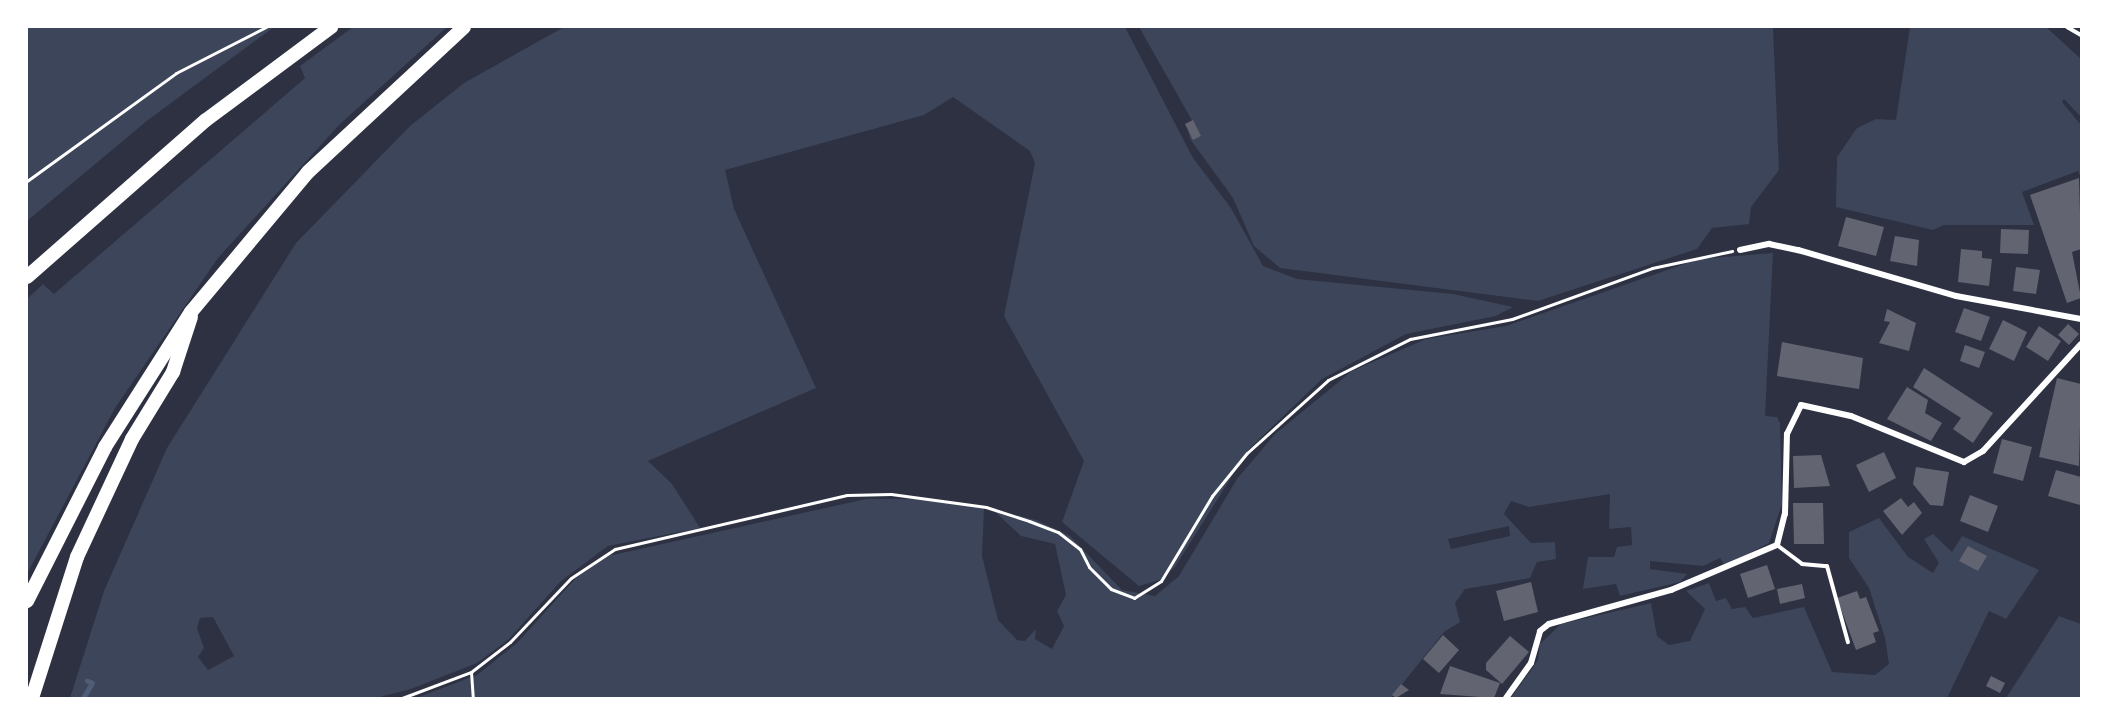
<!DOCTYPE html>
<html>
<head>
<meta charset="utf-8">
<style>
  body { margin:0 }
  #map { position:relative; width:2108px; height:725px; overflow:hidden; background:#2d3142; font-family:Helvetica,sans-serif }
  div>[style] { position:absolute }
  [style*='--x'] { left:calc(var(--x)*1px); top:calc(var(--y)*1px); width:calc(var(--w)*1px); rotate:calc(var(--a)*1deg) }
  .green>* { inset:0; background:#3c4559 }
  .stream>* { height:4.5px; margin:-2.25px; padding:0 2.25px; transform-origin:2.25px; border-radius:2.25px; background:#4f5d75 }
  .building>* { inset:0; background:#626471 }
  .path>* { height:3px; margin:-1.5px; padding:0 1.5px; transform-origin:1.5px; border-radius:1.5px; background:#fff }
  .service>* { height:4px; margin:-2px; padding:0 2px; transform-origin:2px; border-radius:2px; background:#fff }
  .minor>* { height:6px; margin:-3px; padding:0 3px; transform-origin:3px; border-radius:3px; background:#fff }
  .motorway>* { height:14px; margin:-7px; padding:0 7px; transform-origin:7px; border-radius:7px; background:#fff }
  span { translate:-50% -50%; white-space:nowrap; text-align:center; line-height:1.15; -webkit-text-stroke:4.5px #fff; paint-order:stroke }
  .frame { position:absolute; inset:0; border:28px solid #fff; pointer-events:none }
</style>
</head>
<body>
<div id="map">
  <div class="green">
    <div style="clip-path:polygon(27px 27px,274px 27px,148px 120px,27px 221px)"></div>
    <div style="clip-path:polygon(353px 27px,447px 27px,339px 125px,218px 258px,115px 408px,27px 574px,27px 299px,43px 284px,54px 294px,305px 78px,300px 66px)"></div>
    <div style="clip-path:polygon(evenodd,564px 27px,1125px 27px,1193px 158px,1231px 208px,1263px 266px,1297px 279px,1453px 294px,1513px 307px,1496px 316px,1406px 334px,1322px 379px,1249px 449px,1175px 567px,1160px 580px,1139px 586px,1062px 522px,1084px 461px,1004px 316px,1035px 163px,1030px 151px,953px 97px,924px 115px,725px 170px,734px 209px,816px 388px,648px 461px,672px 484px,700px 528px,608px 546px,561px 581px,508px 640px,477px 663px,411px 689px,376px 698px,70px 698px,104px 591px,167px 448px,296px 243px,410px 126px,464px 83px,564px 27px,213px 617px,234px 656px,208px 670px,198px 657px,204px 648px,197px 628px,200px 618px,213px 617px)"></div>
    <div style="clip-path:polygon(1139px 27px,1773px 27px,1779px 170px,1751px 207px,1749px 224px,1712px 228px,1697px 249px,1538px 301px,1280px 268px,1254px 246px,1233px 198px,1190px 139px,1188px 129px,1194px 124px)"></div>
    <div style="clip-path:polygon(1910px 27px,2046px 27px,2081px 59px,2081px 117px,2064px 99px,2062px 102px,2081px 125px,2081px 177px,2078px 171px,2022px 192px,2034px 225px,1944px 225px,1933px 230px,1836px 207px,1837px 157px,1857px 128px,1876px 119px,1896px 120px)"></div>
    <div style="clip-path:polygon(evenodd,1773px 253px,1765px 416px,1777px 417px,1780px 423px,1782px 504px,1769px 543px,1725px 566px,1720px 558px,1703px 566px,1650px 561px,1650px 569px,1687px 574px,1680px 582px,1620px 596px,1616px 584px,1583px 589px,1588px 557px,1614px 557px,1617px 547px,1632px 545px,1631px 527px,1609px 529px,1610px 494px,1529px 507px,1511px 501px,1504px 514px,1531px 543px,1555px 542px,1556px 559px,1537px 562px,1530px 578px,1465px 589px,1455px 603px,1460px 622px,1444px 632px,1391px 698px,416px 698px,477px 675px,517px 643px,576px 578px,608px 556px,866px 499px,927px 499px,984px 508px,982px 556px,998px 620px,1017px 640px,1025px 641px,1036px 629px,1035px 639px,1052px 649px,1064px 626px,1057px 611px,1066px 595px,1055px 544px,1021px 536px,993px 510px,1036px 520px,1070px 536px,1122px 590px,1155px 596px,1179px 576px,1237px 479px,1275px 434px,1352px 371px,1426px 339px,1506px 326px,1699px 259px,1773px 253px,1509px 526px,1510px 536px,1451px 549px,1448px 539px,1509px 526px)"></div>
    <div style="clip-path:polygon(1879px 518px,1908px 557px,1933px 573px,1939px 563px,1924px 539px,1933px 534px,1952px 552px,1962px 536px,2039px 570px,2006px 619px,1989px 611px,1947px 698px,1511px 698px,1538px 660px,1540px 644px,1561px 624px,1651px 603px,1657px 636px,1669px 645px,1690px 641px,1705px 609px,1686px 591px,1709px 583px,1716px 601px,1726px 598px,1732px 609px,1745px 607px,1753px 618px,1804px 607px,1832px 672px,1875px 675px,1889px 664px,1885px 638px,1869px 588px,1849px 558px,1849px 532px)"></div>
    <div style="clip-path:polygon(2059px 616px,2081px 624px,2081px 698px,2006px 698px)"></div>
  </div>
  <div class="stream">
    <div style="--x:83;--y:698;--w:17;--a:-59"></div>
    <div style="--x:92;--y:683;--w:5;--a:-158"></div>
  </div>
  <div class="building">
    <div style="clip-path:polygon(1193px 120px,1201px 136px,1193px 140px,1185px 124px)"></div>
    <div style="clip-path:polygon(2079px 178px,2081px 249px,2072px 252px,2081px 298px,2067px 303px,2030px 195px)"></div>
    <div style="clip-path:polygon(1846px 217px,1884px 227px,1876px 256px,1838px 246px)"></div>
    <div style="clip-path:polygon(2001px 229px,2029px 230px,2028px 254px,2000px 253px)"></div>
    <div style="clip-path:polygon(1895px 236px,1919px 240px,1917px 266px,1890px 261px)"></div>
    <div style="clip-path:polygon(1961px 249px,1982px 251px,1982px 258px,1992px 259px,1989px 286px,1958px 282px)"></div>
    <div style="clip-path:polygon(2016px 267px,2040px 270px,2036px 294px,2013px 291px)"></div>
    <div style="clip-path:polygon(1964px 308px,1990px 317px,1981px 341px,1955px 332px)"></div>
    <div style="clip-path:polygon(1887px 309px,1916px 323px,1909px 351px,1879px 343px,1890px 322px,1884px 321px)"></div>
    <div style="clip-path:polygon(2003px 320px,2027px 332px,2014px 361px,1989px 349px)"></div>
    <div style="clip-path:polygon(2068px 324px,2079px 334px,2069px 345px,2058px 335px)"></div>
    <div style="clip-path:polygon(2039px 326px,2061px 341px,2048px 361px,2026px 347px)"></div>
    <div style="clip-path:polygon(1782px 342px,1863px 358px,1859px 389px,1777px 376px)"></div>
    <div style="clip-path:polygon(1965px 345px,1985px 352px,1979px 368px,1960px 361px)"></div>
    <div style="clip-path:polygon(1924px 368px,1993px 413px,1973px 443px,1953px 429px,1961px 418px,1913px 387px)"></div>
    <div style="clip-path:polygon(2057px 378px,2081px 384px,2079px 466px,2039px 457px)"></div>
    <div style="clip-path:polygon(1907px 387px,1928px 400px,1925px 413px,1942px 423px,1931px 441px,1887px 419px)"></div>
    <div style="clip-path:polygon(2002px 439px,2032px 447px,2023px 481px,1993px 473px)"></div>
    <div style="clip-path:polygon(1884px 452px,1896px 478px,1869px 492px,1856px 465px)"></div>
    <div style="clip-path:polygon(1821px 455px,1830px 486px,1794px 488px,1793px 456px)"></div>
    <div style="clip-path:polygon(1916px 467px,1949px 472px,1943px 506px,1930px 505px,1913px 484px)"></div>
    <div style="clip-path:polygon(2056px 470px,2081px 477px,2080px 505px,2048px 496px)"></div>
    <div style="clip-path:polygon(1970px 495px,1998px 506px,1988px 532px,1960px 521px)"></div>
    <div style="clip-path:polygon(1901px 498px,1908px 507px,1914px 502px,1922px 513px,1902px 535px,1883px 511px)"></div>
    <div style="clip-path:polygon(1793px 503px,1823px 503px,1824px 544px,1794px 544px)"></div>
    <div style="clip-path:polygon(1968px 546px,1987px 556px,1978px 571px,1959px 561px)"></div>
    <div style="clip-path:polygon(1767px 565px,1775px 589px,1748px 598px,1740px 574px)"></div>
    <div style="clip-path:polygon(1531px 582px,1538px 612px,1504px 621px,1496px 591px)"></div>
    <div style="clip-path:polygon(1802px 584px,1805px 598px,1780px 604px,1777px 589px)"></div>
    <div style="clip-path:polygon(1857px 591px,1860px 599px,1866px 597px,1879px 631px,1873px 633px,1876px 642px,1856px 650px,1837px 598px)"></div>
    <div style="clip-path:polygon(1443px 635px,1459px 650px,1439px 673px,1423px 659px)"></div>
    <div style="clip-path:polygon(1510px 636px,1529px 652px,1502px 684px,1486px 670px,1486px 663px)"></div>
    <div style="clip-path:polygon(1450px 666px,1500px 683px,1494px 698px,1440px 694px)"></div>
    <div style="clip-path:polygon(1991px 676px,2005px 683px,2000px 693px,1986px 686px)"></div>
    <div style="clip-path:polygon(1401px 684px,1409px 690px,1396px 698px,1392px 695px)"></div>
  </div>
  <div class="path">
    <div style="--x:27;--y:181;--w:184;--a:-35.9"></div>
    <div style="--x:176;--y:73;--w:101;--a:-27.1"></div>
    <div style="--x:471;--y:672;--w:26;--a:86"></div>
    <div style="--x:402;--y:698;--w:74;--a:-20.6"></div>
    <div style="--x:471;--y:672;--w:49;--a:-37.6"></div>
    <div style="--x:510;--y:642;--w:88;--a:-46.4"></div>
    <div style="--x:571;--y:578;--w:53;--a:-33.4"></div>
    <div style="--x:615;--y:549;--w:238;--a:-13.1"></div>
    <div style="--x:847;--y:495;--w:44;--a:-1.3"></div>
    <div style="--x:891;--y:494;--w:96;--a:7.8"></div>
    <div style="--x:986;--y:507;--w:45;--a:18"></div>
    <div style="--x:1029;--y:521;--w:31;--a:21"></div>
    <div style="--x:1058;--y:532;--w:28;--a:38"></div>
    <div style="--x:1080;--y:549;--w:20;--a:63"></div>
    <div style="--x:1089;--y:567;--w:31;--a:45"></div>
    <div style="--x:1111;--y:589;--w:25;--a:21"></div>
    <div style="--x:1134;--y:598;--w:32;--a:-32"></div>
    <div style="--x:1161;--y:581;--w:99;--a:-59"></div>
    <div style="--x:1212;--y:496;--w:55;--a:-50.9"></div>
    <div style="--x:1247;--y:453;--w:109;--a:-42"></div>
    <div style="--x:1328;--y:380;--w:92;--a:-26.6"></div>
    <div style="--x:1410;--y:339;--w:104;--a:-11.1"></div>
    <div style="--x:1512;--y:319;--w:149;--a:-20"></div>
    <div style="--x:1652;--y:268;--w:82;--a:-12"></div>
  </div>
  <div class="service">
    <div style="--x:2067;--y:27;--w:16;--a:30"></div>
    <div style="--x:1777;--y:545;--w:31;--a:37"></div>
    <div style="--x:1802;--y:564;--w:25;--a:5"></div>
    <div style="--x:1827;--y:566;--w:79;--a:74.6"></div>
  </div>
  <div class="minor">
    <div style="--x:1740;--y:250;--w:30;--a:-12"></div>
    <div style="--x:1769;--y:244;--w:30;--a:12"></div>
    <div style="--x:1798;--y:250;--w:165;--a:16.2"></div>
    <div style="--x:1956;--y:296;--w:127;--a:10.4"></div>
    <div style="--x:1506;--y:698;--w:43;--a:-54.5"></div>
    <div style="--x:1531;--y:663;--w:33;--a:-74"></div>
    <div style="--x:1540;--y:631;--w:11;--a:-38"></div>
    <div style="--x:1549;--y:624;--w:127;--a:-15.6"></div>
    <div style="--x:1671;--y:590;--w:115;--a:-23"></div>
    <div style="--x:1777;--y:545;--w:32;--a:-76"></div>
    <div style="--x:1785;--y:514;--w:80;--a:-88.6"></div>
    <div style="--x:1787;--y:434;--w:32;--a:-64"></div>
    <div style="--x:1801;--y:405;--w:51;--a:12.4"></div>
    <div style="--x:1851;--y:416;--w:122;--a:22.2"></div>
    <div style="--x:1964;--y:462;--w:22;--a:-30"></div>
    <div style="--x:1983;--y:451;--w:145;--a:-47.5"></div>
  </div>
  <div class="motorway">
    <div style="--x:27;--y:277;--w:238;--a:-41.3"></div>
    <div style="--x:206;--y:120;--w:156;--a:-36.6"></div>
    <div style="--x:27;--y:601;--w:173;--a:-63.1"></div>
    <div style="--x:105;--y:447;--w:160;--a:-57.5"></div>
    <div style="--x:191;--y:312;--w:182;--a:-50.1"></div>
    <div style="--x:308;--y:172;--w:213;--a:-42.9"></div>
    <div style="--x:32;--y:698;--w:148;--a:-72.3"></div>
    <div style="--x:77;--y:557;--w:130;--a:-65"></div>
    <div style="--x:132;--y:439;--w:79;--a:-58.5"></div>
    <div style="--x:173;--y:372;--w:58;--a:-71.9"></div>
  </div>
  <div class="frame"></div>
</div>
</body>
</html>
